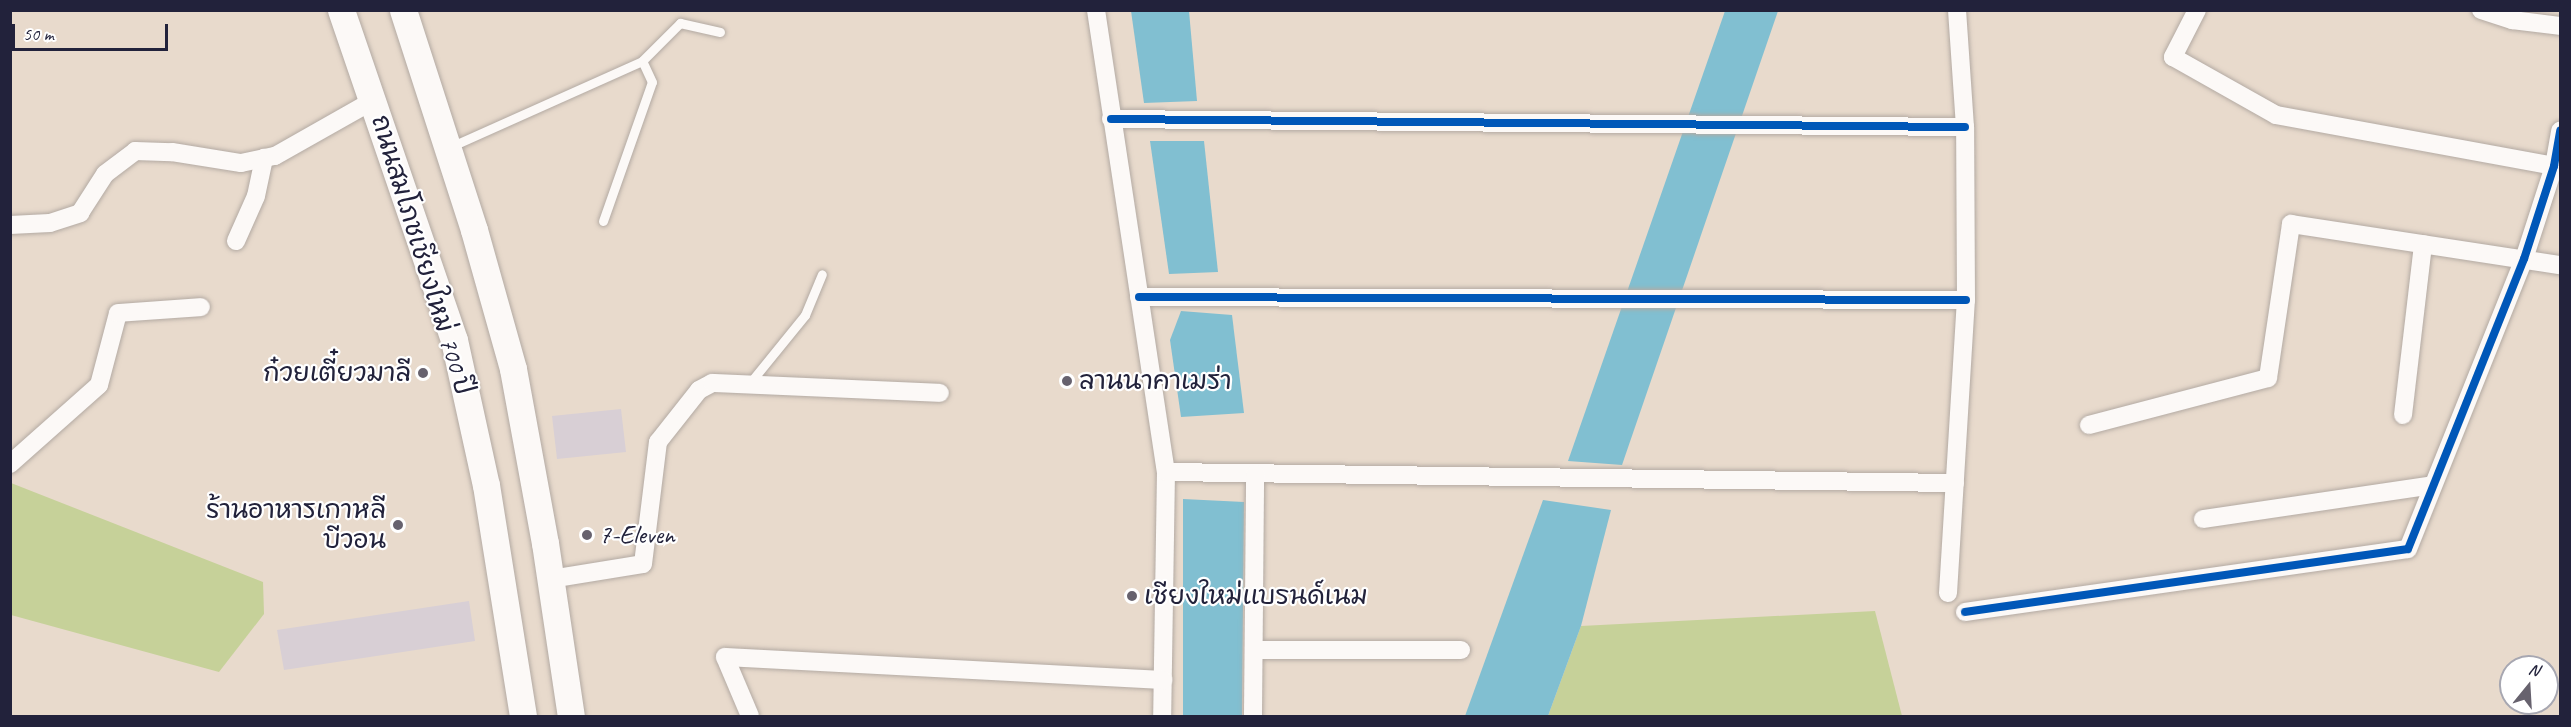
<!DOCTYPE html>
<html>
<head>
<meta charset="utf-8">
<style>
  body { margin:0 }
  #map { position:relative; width:2571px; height:727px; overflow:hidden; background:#e8dacc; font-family:Caveat,"Playpen Sans Thai",sans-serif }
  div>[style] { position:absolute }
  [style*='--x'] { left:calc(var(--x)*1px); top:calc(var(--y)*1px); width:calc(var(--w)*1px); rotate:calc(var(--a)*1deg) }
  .green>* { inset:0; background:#c6d199 }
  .water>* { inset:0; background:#81bfd1 }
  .building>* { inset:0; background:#d8cfd5 }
  .roads { filter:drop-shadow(0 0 2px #b3aaa3) drop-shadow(0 0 2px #b3aaa3) }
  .lane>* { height:9px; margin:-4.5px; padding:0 4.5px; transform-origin:4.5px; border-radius:4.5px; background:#fcf9f7 }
  .street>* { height:18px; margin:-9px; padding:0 9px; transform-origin:9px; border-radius:9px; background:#fcf9f7 }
  .primary>* { height:27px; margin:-13.5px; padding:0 13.5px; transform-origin:13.5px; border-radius:13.5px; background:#fcf9f7 }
  .cycleway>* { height:8px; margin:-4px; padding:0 4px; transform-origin:4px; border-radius:4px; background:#0057b8 }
  .dots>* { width:16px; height:16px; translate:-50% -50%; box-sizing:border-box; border:3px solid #fff; border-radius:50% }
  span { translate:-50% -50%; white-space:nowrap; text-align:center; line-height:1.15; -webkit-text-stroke:4.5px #fff; paint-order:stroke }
  .street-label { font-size:26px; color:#22223b }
  .poi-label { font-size:26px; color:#22223b }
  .right { translate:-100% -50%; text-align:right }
  .left { translate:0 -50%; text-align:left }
  .frame { position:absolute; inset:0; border:12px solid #22223b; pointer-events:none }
  .north { position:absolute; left:2499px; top:655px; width:60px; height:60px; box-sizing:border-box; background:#fff; border:2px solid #a7a7b1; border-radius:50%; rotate:18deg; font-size:16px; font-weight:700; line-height:24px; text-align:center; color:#22223b }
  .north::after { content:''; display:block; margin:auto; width:21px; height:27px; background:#67626e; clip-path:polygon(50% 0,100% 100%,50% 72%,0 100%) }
  .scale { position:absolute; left:12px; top:24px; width:156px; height:27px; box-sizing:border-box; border:3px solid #22223b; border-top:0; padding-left:8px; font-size:18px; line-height:21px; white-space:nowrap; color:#22223b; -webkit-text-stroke:4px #fff; paint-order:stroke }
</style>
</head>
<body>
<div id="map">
  <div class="green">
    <div style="clip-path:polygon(11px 483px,263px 582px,264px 614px,219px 672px,11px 615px)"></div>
    <div style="clip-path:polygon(1875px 611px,1902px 716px,1548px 716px,1581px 626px)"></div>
  </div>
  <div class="water">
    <div style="clip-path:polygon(1131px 11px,1189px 11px,1197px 101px,1144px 103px)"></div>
    <div style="clip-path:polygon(1725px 11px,1778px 11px,1622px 465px,1568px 461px)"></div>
    <div style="clip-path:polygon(1150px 141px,1204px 141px,1218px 272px,1169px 274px)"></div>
    <div style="clip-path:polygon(1181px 311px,1232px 315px,1244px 413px,1181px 417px,1170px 340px)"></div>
    <div style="clip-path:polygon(1183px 499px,1244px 502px,1242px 716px,1183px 716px)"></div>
    <div style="clip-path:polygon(1543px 500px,1611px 510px,1581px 626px,1548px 716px,1465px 716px)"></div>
  </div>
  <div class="building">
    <div style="clip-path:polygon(621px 409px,626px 452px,557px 459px,552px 416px)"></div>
    <div style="clip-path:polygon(469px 601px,475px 641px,284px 670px,277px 630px)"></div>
  </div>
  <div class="roads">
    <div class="lane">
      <div style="--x:450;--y:147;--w:210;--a:-24.1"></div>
      <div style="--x:642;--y:61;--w:54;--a:-45"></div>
      <div style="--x:680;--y:23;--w:41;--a:12.7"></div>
      <div style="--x:603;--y:221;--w:147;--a:-70.6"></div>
      <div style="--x:652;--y:82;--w:23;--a:-115"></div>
      <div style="--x:749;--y:384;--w:89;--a:-50.9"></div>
      <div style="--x:805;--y:315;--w:44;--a:-67.5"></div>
    </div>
    <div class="street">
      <div style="--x:1096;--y:10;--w:467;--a:81.4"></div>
      <div style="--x:1166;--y:472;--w:244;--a:90.9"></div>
      <div style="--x:2197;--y:10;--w:53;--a:117.1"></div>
      <div style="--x:2173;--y:57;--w:118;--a:29.4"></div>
      <div style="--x:2276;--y:115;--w:283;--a:10.4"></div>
      <div style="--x:2481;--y:10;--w:33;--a:18"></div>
      <div style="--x:2512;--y:20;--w:48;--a:7.1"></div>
      <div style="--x:1111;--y:119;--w:854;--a:0.54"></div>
      <div style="--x:10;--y:225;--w:40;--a:-2.9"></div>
      <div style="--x:50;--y:223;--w:32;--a:-18"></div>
      <div style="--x:80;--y:213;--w:46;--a:-57.3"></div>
      <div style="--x:105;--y:174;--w:38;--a:-37"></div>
      <div style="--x:135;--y:151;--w:37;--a:2"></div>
      <div style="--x:172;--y:152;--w:70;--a:9.1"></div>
      <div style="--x:241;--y:163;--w:35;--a:-12"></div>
      <div style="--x:275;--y:156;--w:114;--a:-29.5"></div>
      <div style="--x:236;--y:241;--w:49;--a:-66"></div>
      <div style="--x:256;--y:196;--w:39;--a:-78"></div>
      <div style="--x:1139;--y:297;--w:827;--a:0.21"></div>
      <div style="--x:2403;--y:415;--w:172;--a:-83.3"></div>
      <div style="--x:2089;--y:425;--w:185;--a:-14.7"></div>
      <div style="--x:2268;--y:378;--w:156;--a:-81.5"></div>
      <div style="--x:2291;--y:224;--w:272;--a:8.7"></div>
      <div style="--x:10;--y:464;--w:119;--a:-41.6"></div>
      <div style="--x:99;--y:385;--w:74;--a:-75.2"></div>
      <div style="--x:118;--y:313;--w:83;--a:-4.1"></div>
      <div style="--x:1166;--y:472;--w:789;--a:0.8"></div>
      <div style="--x:2203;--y:519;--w:232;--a:-8.4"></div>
      <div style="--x:551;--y:579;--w:93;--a:-9.3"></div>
      <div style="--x:643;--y:564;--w:123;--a:-83"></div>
      <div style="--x:658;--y:442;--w:66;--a:-51.7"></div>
      <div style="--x:699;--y:390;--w:15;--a:-28"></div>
      <div style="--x:712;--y:383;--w:228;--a:2.5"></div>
      <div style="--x:1948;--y:593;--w:294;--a:-86.5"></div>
      <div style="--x:1966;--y:300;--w:173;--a:-90.3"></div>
      <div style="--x:1965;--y:127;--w:117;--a:-93.9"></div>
      <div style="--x:1965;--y:612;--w:447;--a:-8.1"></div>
      <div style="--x:2408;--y:549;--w:312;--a:-68.2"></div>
      <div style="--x:2524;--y:259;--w:98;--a:-72.1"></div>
      <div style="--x:2554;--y:166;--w:36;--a:-80"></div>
      <div style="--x:1256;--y:650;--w:205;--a:0"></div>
      <div style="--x:750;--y:716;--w:64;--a:-113"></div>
      <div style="--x:725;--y:657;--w:439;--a:3"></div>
      <div style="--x:1253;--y:716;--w:242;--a:-89.5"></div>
    </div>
    <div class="primary">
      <div style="--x:341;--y:10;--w:349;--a:71.1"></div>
      <div style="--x:454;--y:340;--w:148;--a:77.6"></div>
      <div style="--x:486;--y:485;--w:234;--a:80.9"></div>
      <div style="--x:403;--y:10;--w:231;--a:72.1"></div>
      <div style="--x:474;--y:230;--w:144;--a:74.3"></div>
      <div style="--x:513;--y:369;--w:177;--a:79.6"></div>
      <div style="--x:545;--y:543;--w:175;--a:81.5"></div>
    </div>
  </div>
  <div class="cycleway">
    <div style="--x:1111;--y:119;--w:854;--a:0.54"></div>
    <div style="--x:1139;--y:297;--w:827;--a:0.21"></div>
    <div style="--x:1965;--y:612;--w:447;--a:-8.1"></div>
    <div style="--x:2408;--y:549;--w:312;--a:-68.2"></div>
    <div style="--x:2524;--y:259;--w:98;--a:-72.1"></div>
    <div style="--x:2554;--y:166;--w:36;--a:-80"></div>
  </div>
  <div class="dots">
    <div style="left:423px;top:373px;background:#67626e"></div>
    <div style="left:1067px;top:381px;background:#67626e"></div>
    <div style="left:398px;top:525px;background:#67626e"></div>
    <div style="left:587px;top:535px;background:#67626e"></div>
    <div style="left:1132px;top:596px;background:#67626e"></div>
  </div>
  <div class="street-label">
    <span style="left:422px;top:255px;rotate:73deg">ถนนสมโภชเชียงใหม่ 700 ปี</span>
  </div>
  <div class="poi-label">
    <span class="right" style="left:411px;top:373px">ก๋วยเตี๋ยวมาลี</span>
    <span class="left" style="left:1079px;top:381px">ลานนาคาเมร่า</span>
    <span class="right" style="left:386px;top:525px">ร้านอาหารเกาหลี<br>บีวอน</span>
    <span class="left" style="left:599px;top:535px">7-Eleven</span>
    <span class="left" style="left:1144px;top:596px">เชียงใหม่แบรนด์เนม</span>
  </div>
  <div class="frame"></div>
  <div class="north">N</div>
  <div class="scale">50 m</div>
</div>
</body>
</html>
